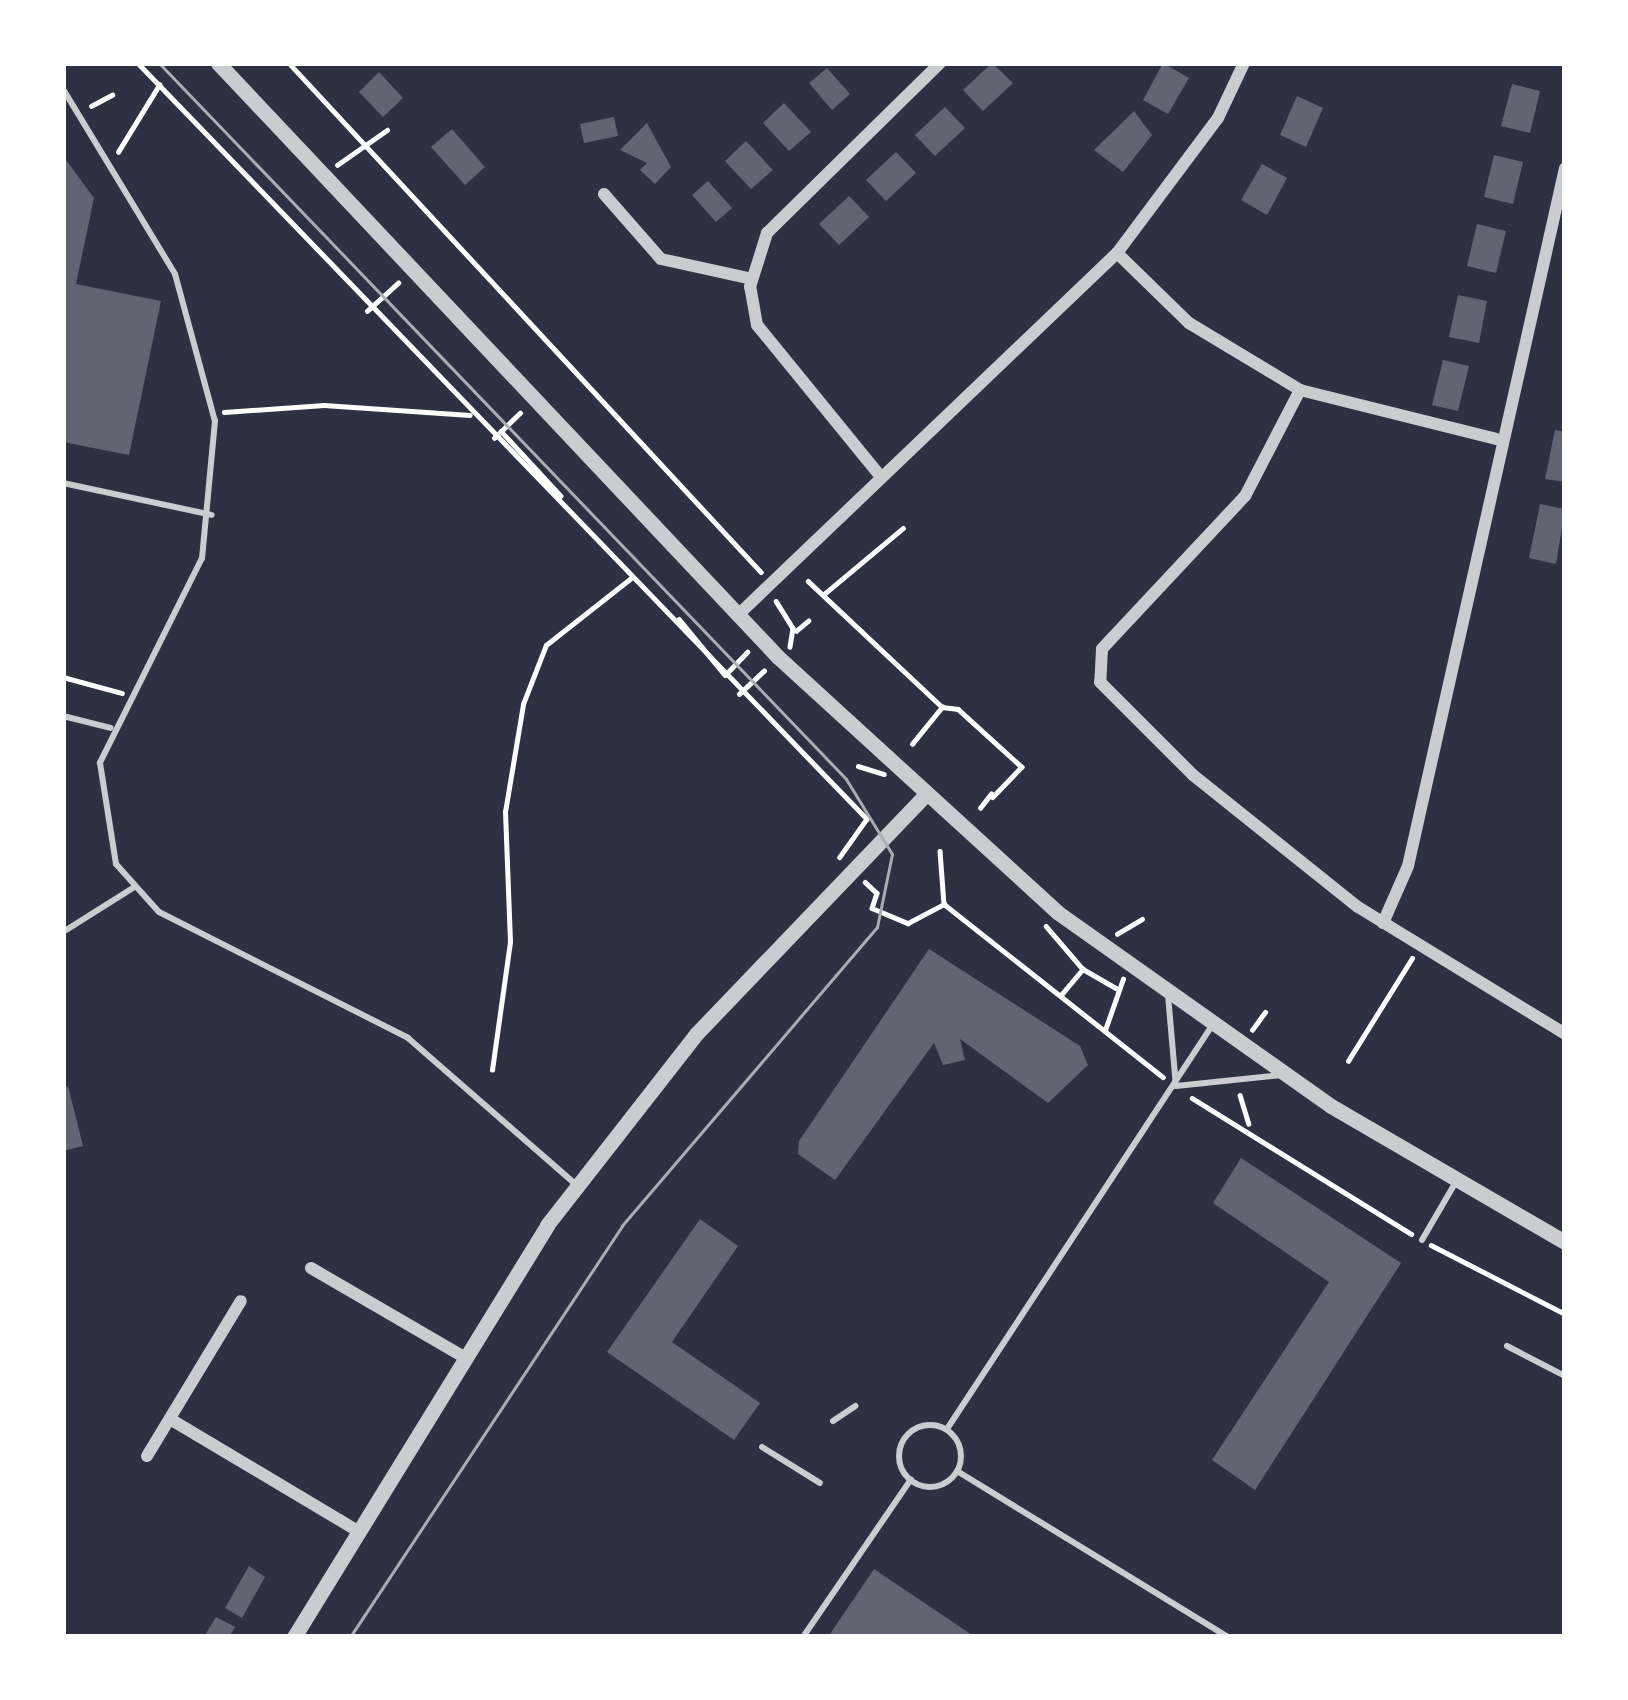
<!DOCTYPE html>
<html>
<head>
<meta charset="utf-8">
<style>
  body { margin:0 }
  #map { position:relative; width:1628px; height:1700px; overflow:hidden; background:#2d3142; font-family:Jost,sans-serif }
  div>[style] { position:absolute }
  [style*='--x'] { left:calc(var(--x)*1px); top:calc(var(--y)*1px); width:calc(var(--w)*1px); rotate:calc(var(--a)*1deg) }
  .building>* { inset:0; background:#626471 }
  .path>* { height:4.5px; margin:-2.25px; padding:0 2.25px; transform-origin:2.25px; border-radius:2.25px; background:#fff }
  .service>* { height:6px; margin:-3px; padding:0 3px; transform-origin:3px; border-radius:3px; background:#caccd0 }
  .service>.ring { margin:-3px; padding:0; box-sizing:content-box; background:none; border:6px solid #caccd0; border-radius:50% }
  .minor>* { height:12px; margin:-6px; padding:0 6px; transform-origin:6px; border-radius:6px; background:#caccd0 }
  .tertiary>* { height:15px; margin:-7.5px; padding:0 7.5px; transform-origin:7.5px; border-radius:7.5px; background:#caccd0 }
  .tram>* { height:3px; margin:-1.5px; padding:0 1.5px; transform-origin:1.5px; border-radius:1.5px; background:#abadb3 }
  span { translate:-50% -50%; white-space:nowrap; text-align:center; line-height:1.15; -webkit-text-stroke:10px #fff; paint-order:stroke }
  .frame { position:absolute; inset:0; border:66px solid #fff; pointer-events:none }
</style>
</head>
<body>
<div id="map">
  <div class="building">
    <div style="clip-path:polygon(992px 63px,1013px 83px,983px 111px,963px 90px)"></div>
    <div style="clip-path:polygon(1163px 63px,1189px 78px,1168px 114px,1143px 100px)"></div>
    <div style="clip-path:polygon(827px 68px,850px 94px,832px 110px,809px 83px)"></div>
    <div style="clip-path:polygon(379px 72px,403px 98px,383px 117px,359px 92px)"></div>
    <div style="clip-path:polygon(1512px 84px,1540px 91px,1530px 133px,1501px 126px)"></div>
    <div style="clip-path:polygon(1297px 96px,1323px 108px,1306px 147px,1280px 135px)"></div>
    <div style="clip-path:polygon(784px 103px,811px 132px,789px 151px,763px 123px)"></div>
    <div style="clip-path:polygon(945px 107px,965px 128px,935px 156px,915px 135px)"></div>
    <div style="clip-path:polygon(1134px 111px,1152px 135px,1123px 172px,1094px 150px)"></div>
    <div style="clip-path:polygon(614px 117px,618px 136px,584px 143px,580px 124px)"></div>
    <div style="clip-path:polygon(647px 123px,671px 167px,655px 184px,640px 170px,647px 163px,620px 150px)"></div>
    <div style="clip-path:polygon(452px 129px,485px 167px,465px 185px,431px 147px)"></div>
    <div style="clip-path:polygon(746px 141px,773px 170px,751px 189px,725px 161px)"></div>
    <div style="clip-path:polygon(896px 152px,916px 173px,886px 201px,866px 180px)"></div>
    <div style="clip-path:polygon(1494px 155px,1523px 162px,1513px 204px,1484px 197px)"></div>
    <div style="clip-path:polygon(63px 156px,94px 198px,76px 284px,161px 301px,129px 455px,63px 442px)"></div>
    <div style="clip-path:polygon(1262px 164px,1287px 178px,1267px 215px,1241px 200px)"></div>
    <div style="clip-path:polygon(708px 181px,732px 208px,716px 222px,692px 195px)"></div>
    <div style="clip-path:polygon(849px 196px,869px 217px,839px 245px,819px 224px)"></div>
    <div style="clip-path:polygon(1477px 224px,1506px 231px,1496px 273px,1467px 266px)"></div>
    <div style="clip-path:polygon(1458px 295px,1487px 301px,1479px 343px,1449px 337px)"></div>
    <div style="clip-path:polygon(1443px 360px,1469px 366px,1458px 411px,1432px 405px)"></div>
    <div style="clip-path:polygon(1555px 430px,1565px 432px,1565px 482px,1545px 479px)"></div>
    <div style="clip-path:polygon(1540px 504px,1565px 509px,1556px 564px,1529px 558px)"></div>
    <div style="clip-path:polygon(929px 949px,1080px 1046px,1088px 1065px,1048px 1103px,960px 1039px,965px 1060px,943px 1065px,934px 1043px,835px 1180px,798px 1154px,799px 1141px)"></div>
    <div style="clip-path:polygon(68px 1086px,83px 1146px,63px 1151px,63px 1087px)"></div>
    <div style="clip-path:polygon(1241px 1158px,1401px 1263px,1255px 1490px,1212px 1460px,1329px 1282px,1213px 1203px)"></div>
    <div style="clip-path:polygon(700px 1219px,738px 1246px,672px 1342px,760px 1403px,734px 1440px,607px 1352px)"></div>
    <div style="clip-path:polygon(249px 1566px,265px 1577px,242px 1618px,225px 1608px)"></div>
    <div style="clip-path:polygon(874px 1569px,975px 1637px,828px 1637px)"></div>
    <div style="clip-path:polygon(216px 1617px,235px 1627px,229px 1637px,204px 1637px)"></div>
  </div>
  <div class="path">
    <div style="--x:138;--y:63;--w:1050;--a:46.04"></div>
    <div style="--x:867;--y:819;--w:47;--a:125.4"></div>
    <div style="--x:289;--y:63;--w:694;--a:47.16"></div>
    <div style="--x:91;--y:106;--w:24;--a:-28"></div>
    <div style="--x:118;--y:152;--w:79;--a:-58.5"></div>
    <div style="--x:337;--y:165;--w:61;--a:-35"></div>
    <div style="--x:367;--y:311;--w:42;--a:-42.1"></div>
    <div style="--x:224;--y:412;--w:100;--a:-4"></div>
    <div style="--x:324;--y:405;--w:146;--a:3.9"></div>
    <div style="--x:501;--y:431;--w:88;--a:47.3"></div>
    <div style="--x:494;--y:438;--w:36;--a:-44"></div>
    <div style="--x:808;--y:581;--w:184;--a:43.2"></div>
    <div style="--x:823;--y:595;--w:104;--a:-39.9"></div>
    <div style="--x:776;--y:601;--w:32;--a:58"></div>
    <div style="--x:793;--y:628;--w:19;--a:99"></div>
    <div style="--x:679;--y:619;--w:72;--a:50.6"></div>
    <div style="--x:725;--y:675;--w:32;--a:-46"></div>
    <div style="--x:796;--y:631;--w:16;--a:-40"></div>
    <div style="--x:63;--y:677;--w:61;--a:15.2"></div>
    <div style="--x:739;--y:694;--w:34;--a:-43"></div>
    <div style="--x:912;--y:744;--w:48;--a:-51"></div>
    <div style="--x:942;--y:707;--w:16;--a:7"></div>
    <div style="--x:958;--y:709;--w:86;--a:42.2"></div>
    <div style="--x:1022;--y:767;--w:42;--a:134"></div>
    <div style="--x:858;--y:766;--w:27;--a:17"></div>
    <div style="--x:980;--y:808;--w:18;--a:-52"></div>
    <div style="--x:940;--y:851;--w:53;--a:85.7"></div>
    <div style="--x:865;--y:882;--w:16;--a:43"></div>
    <div style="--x:877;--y:893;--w:16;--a:108"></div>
    <div style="--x:872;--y:908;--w:39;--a:23"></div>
    <div style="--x:908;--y:923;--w:41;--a:-27.8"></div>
    <div style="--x:944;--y:904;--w:279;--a:38.3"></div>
    <div style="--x:1046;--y:926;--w:57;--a:49.3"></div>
    <div style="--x:1117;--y:934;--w:29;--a:-31"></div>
    <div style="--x:1061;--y:995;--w:34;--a:-50"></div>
    <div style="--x:1083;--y:969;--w:38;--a:30"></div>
    <div style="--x:1105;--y:1030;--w:54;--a:-70.6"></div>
    <div style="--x:1252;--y:1030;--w:22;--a:-54"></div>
    <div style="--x:1348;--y:1061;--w:121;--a:-58.1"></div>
    <div style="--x:492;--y:1070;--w:129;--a:-82"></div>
    <div style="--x:510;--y:942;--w:130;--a:-92.2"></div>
    <div style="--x:505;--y:812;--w:109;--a:-80.5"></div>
    <div style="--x:523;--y:704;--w:63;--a:-68.7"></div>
    <div style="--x:546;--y:645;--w:107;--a:-38.2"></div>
    <div style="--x:1240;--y:1095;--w:30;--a:73"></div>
    <div style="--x:1192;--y:1098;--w:258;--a:31.8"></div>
    <div style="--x:1431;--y:1245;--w:151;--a:27.2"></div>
  </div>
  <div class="service">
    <div style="--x:63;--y:89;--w:216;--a:58.8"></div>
    <div style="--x:175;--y:274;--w:152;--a:74.8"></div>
    <div style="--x:215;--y:421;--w:138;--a:95.4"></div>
    <div style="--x:202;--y:558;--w:229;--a:116.5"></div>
    <div style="--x:100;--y:763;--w:102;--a:81"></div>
    <div style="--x:116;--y:864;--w:64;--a:48.1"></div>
    <div style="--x:159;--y:912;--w:279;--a:26.8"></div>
    <div style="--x:408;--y:1038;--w:220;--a:41.1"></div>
    <div style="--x:63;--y:483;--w:152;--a:12.1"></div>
    <div style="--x:63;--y:716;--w:49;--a:14"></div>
    <div style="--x:63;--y:932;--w:83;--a:-32.2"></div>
    <div style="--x:1168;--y:995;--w:91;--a:85"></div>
    <div style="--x:1176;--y:1086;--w:106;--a:-6"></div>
    <div style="--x:1422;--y:1240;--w:64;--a:-59.8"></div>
    <div style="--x:1507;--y:1346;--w:65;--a:27.3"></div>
    <div style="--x:833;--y:1421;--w:27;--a:-34"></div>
    <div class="ring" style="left:899px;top:1425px;width:56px;height:56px"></div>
    <div style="--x:947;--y:1429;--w:483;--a:-56.7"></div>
    <div style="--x:762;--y:1447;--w:68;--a:31.8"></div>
    <div style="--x:957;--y:1471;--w:318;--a:31.5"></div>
    <div style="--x:803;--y:1637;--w:191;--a:-55.6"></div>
  </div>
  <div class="minor">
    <div style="--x:604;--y:194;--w:86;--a:48.8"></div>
    <div style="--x:661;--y:259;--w:93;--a:12.4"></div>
    <div style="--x:1117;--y:253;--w:100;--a:44.2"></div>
    <div style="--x:1189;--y:323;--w:130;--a:31.1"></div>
    <div style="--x:1300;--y:390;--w:202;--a:14"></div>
    <div style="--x:1300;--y:390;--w:119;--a:117.4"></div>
    <div style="--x:1245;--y:496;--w:209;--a:133.1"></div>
    <div style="--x:1102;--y:649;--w:33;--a:93"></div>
    <div style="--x:1100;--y:682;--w:132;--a:45"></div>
    <div style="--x:1193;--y:775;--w:211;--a:38.7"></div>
    <div style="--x:1358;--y:907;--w:243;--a:31.5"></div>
    <div style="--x:881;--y:477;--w:196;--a:-129.2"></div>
    <div style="--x:757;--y:325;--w:39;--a:-100"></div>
    <div style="--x:750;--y:287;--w:57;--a:-72.5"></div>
    <div style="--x:767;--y:233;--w:243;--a:-44.5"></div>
    <div style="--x:738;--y:615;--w:524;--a:-43.69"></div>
    <div style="--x:1117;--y:253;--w:169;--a:-53.2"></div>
    <div style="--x:1218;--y:118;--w:61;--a:-64.7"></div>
    <div style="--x:1383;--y:923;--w:62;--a:-66.3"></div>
    <div style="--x:1408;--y:866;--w:715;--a:-77.32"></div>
    <div style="--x:311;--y:1268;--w:175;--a:30.2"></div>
    <div style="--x:170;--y:1419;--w:217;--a:30.8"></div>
    <div style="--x:147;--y:1456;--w:181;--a:-58.8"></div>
  </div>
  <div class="tertiary">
    <div style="--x:218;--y:63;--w:816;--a:46.69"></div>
    <div style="--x:778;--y:657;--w:378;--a:42.4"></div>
    <div style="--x:1057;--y:912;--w:336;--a:35.3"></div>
    <div style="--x:1331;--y:1106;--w:271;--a:30.2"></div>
    <div style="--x:294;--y:1637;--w:483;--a:-58.4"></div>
    <div style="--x:547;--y:1225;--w:244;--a:-52"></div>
    <div style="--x:697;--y:1033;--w:331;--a:-46.2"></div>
  </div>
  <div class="tram">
    <div style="--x:159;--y:63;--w:992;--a:46.18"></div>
    <div style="--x:846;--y:779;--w:88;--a:58.5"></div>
    <div style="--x:892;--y:854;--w:75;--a:101.6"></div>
    <div style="--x:877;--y:927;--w:393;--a:130.5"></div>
    <div style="--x:622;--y:1226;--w:493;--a:123.5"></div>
  </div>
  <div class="frame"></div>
</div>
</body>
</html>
